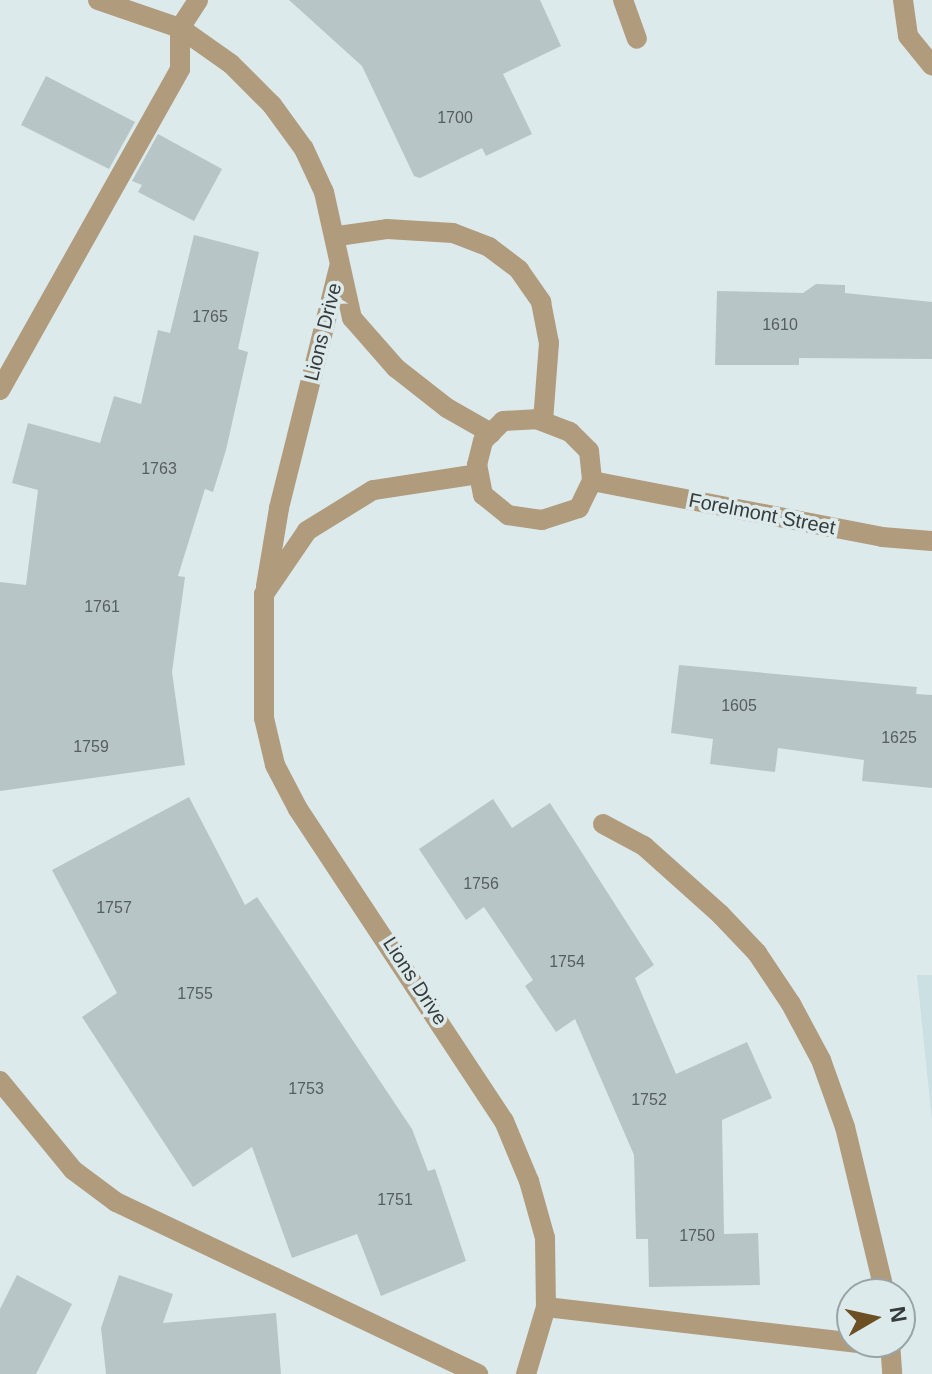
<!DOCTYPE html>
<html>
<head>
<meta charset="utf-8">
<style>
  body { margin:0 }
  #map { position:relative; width:932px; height:1374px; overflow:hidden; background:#ddeaec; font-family:Helvetica,sans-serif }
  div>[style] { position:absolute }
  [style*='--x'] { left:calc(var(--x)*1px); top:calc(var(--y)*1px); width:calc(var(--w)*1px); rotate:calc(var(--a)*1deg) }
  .built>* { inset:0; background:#cae0e3 }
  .building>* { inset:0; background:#b8c5c7 }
  .lane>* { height:20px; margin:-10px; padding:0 10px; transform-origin:10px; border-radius:10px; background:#b09b7d }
  .street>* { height:20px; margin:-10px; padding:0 10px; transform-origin:10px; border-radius:10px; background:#b09b7d }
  span { translate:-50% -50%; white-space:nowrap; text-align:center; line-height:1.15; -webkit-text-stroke:7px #ddeaec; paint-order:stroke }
  .number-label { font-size:16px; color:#565e5f }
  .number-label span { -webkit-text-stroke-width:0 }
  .street-label { font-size:20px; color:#363b3c }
  .north { position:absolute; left:836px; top:1278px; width:80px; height:80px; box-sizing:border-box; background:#ddeaec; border:2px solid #9aa4a6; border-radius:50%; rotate:81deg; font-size:22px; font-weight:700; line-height:32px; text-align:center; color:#363b3c }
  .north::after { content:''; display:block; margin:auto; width:28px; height:36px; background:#6c5023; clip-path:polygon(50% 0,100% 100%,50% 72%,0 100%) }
</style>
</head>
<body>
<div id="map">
  <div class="built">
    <div style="clip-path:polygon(917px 975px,932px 975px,932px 1121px)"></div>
  </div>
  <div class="building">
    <div style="clip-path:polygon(289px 0,540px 0,561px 46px,503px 74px,532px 134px,486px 156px,482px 148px,420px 178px,414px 176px,362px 66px)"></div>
    <div style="clip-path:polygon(46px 76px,135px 122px,109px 169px,21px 125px)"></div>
    <div style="clip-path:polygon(158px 134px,222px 169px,194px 221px,138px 192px,142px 185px,132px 181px)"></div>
    <div style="clip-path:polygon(194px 235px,259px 252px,238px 349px,248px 352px,226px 450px,213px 492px,205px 489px,178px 576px,185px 577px,172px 672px,185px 765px,0 791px,0 582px,26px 585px,38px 490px,12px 483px,28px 423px,100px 443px,114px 396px,141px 404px,158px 330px,170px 333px)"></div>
    <div style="clip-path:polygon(816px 284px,845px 285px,845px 293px,932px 302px,932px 359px,799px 358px,799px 365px,715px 365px,717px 291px,803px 293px)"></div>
    <div style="clip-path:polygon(679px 665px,917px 687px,916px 694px,932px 695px,932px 788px,862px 781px,864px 760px,778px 748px,775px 772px,710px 764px,713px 739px,671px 733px)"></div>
    <div style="clip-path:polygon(189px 797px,245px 905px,257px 897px,412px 1129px,428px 1171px,435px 1169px,466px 1261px,381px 1296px,357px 1234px,292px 1258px,252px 1147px,193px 1187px,82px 1017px,117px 993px,52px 870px)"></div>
    <div style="clip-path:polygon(493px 799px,512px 828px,550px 803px,654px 965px,635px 978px,676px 1074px,747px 1042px,772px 1098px,722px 1120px,724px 1234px,758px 1233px,760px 1285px,649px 1287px,648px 1239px,636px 1239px,634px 1155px,575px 1019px,556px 1032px,525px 986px,533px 980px,484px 907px,466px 920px,419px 849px)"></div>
    <div style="clip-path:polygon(17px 1275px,72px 1304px,36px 1374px,0 1374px,0 1309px)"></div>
    <div style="clip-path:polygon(119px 1275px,173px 1294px,163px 1323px,276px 1313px,281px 1374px,106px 1374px,101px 1328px)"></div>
  </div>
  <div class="lane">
    <div style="--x:623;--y:0;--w:41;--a:70.3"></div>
    <div style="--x:903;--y:0;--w:36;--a:82"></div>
    <div style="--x:908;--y:36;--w:38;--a:51"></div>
    <div style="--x:338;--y:236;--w:49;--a:-8.1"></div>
    <div style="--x:387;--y:229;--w:66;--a:3.5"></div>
    <div style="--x:453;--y:233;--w:39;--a:21"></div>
    <div style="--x:489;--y:247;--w:38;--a:37"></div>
    <div style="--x:519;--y:270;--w:39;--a:55"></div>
    <div style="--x:541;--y:302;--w:42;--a:79"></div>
    <div style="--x:549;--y:343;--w:78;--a:94.4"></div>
    <div style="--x:0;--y:390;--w:368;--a:-60.7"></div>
    <div style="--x:180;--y:69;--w:41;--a:-90"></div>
    <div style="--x:603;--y:824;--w:47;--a:28.2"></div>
    <div style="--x:644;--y:846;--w:102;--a:41.8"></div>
    <div style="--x:720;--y:914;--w:54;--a:46.5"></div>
    <div style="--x:757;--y:953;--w:61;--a:56.3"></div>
    <div style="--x:791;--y:1004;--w:64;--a:61.8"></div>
    <div style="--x:821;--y:1060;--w:71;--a:70.3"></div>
    <div style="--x:845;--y:1127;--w:172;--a:76.5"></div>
    <div style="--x:0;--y:1081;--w:115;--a:50.6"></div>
    <div style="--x:73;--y:1170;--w:54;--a:36.7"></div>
    <div style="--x:116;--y:1202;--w:401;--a:25.4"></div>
    <div style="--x:546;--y:1307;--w:347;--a:6.6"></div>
    <div style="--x:890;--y:1342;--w:32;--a:86"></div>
  </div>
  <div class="street">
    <div style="--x:98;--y:0;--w:87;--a:18.9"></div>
    <div style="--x:180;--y:28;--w:62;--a:35.2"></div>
    <div style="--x:231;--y:64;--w:58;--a:45"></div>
    <div style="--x:272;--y:105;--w:54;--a:54"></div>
    <div style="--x:304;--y:149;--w:47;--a:65.1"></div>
    <div style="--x:324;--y:192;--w:129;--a:77.5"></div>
    <div style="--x:352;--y:318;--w:67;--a:48.7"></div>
    <div style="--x:396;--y:368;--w:65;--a:38.1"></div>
    <div style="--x:447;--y:408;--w:51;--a:29.6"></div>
    <div style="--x:180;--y:28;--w:33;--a:-57"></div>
    <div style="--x:536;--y:419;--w:36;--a:21"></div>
    <div style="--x:570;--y:432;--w:27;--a:45"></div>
    <div style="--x:589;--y:451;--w:30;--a:84"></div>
    <div style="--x:592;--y:481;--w:30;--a:116"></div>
    <div style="--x:579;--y:508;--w:39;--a:162"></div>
    <div style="--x:542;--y:520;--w:34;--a:-172"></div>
    <div style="--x:508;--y:515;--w:32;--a:-141"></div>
    <div style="--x:483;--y:495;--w:31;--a:-101"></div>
    <div style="--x:477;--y:465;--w:25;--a:-76"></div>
    <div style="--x:483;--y:441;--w:28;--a:-45"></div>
    <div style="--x:503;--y:421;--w:33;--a:-3"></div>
    <div style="--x:478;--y:474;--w:106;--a:171.3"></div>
    <div style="--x:373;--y:490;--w:78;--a:148.2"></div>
    <div style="--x:307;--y:531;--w:76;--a:124.3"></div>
    <div style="--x:264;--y:594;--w:124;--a:90"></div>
    <div style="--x:264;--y:718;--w:48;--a:76.8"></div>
    <div style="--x:275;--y:765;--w:50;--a:62.4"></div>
    <div style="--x:298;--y:809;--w:374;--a:56.6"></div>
    <div style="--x:504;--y:1121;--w:65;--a:67.4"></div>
    <div style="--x:529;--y:1181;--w:59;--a:74.3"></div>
    <div style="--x:545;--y:1238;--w:69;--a:89.2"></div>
    <div style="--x:546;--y:1307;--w:70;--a:106.6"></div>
    <div style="--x:592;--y:481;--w:295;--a:10.9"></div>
    <div style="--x:882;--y:537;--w:50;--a:4.6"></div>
    <div style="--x:266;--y:586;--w:79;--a:-80.5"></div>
    <div style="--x:279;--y:508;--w:248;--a:-76"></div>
  </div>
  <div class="number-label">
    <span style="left:455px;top:118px">1700</span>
    <span style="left:210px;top:317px">1765</span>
    <span style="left:780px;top:325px">1610</span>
    <span style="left:159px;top:469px">1763</span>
    <span style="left:102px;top:607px">1761</span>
    <span style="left:739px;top:706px">1605</span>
    <span style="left:899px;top:738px">1625</span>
    <span style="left:91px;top:747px">1759</span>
    <span style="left:481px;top:884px">1756</span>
    <span style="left:114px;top:908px">1757</span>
    <span style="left:567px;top:962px">1754</span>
    <span style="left:195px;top:994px">1755</span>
    <span style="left:306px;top:1089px">1753</span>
    <span style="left:649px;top:1100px">1752</span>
    <span style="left:395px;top:1200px">1751</span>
    <span style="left:697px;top:1236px">1750</span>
  </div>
  <div class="street-label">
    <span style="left:323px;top:332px;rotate:-76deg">Lions Drive</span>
    <span style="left:762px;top:514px;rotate:11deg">Forelmont Street</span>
    <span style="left:415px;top:981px;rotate:57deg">Lions Drive</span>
  </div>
  <div class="north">N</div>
</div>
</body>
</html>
